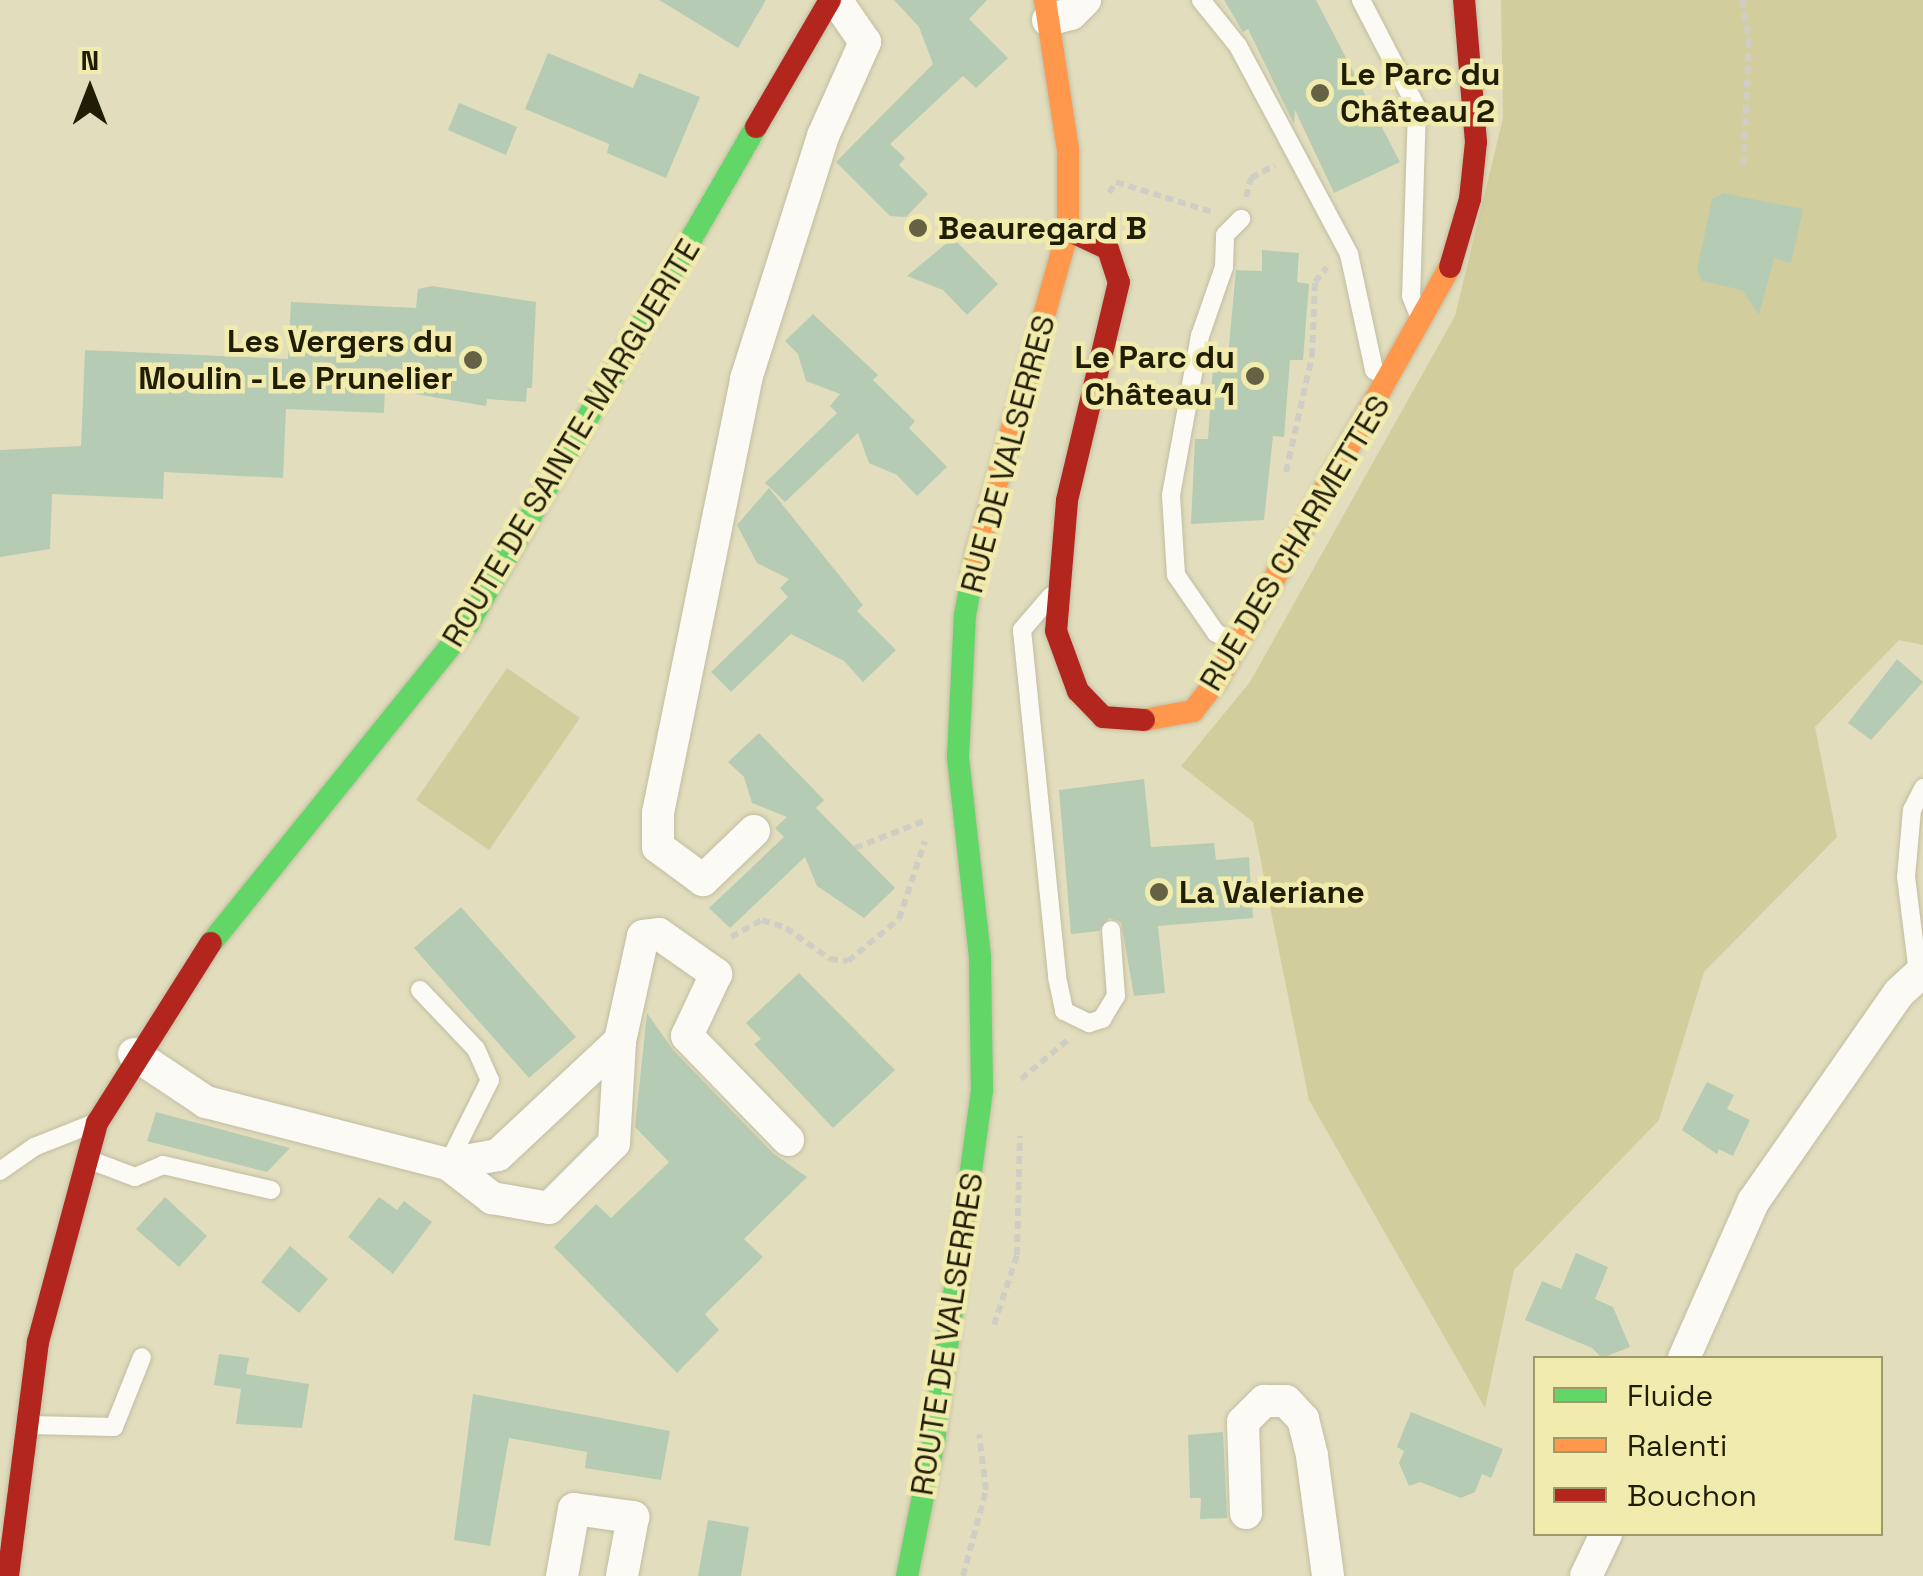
<!DOCTYPE html>
<html>
<head>
<meta charset="utf-8">
<style>
  body { margin:0 }
  #map { position:relative; width:1923px; height:1576px; overflow:hidden; background:#e2debd; font-family:"Space Grotesk",sans-serif }
  div>[style] { position:absolute }
  [style*='--x'] { left:calc(var(--x)*1px); top:calc(var(--y)*1px); width:calc(var(--w)*1px); rotate:calc(var(--a)*1deg) }
  .green>* { inset:0; background:#d2cd9d }
  .building>* { inset:0; background:#b6cbb3 }
  .path>* { height:6px; margin-top:-3px; transform-origin:0; background:repeating-linear-gradient(90deg,#cfcec4 0 8px,transparent 0 13px) }
  .roads { filter:drop-shadow(0 0 2px #c1bda3) drop-shadow(0 0 2px #c1bda3) }
  .lane>* { height:18px; margin:-9px; padding:0 9px; transform-origin:9px; border-radius:9px; background:#fbfaf5 }
  .street>* { height:32px; margin:-16px; padding:0 16px; transform-origin:16px; border-radius:16px; background:#fbfaf5 }
  .fast>* { height:22px; margin:-11px; padding:0 11px; transform-origin:11px; border-radius:11px; background:#63d668 }
  .slow>* { height:22px; margin:-11px; padding:0 11px; transform-origin:11px; border-radius:11px; background:#ff974d }
  .jam>* { height:22px; margin:-11px; padding:0 11px; transform-origin:11px; border-radius:11px; background:#b3261e }
  .dots>* { width:28px; height:28px; translate:-50% -50%; box-sizing:border-box; border:5px solid #f1ebae; border-radius:50% }
  span { translate:-50% -50%; white-space:nowrap; text-align:center; line-height:1.15; -webkit-text-stroke:9px #f1ebae; paint-order:stroke }
  .poi-label { font-size:32px; color:#201d05; font-weight:700 }
  .left { translate:0 -50%; text-align:left }
  .right { translate:-100% -50%; text-align:right }
  .street-label { font-size:32px; color:#201d05 }
  .legend { position:absolute; left:1533px; top:1356px; width:350px; height:180px; box-sizing:border-box; background:#f1ebae; border:2px solid #9d996a; margin:0; padding:12px 18px; list-style:none; font-size:30px; color:#201d05 }
  .legend li { display:flex; align-items:center; gap:20px; height:50px }
  .legend b { width:50px; border:2px solid #9d996a }
  .north { position:absolute; left:40px; top:40px; width:100px; height:100px; -webkit-text-stroke:8px #f1ebae; paint-order:stroke; rotate:0deg; font-size:28px; font-weight:700; line-height:40px; text-align:center; color:#201d05 }
  .north::after { content:''; display:block; margin:auto; width:35px; height:45px; background:#201d05; clip-path:polygon(50% 0,100% 100%,50% 72%,0 100%) }
</style>
</head>
<body>
<div id="map">
  <div class="green">
    <div style="clip-path:polygon(1501px 0,1923px 0,1923px 645px,1899px 640px,1815px 727px,1837px 837px,1704px 972px,1659px 1120px,1514px 1270px,1485px 1408px,1309px 1100px,1253px 822px,1181px 766px,1250px 682px,1455px 316px,1503px 118px)"></div>
    <div style="clip-path:polygon(507px 668px,580px 718px,489px 850px,416px 800px)"></div>
  </div>
  <div class="building">
    <div style="clip-path:polygon(659px 0,766px 0,738px 48px)"></div>
    <div style="clip-path:polygon(894px 0,987px 0,969px 19px,1008px 58px,976px 88px,963px 76px,890px 144px,905px 158px,899px 165px,928px 194px,906px 217px,890px 216px,836px 162px,933px 64px,919px 27px)"></div>
    <div style="clip-path:polygon(1224px 0,1316px 0,1400px 162px,1334px 193px,1295px 110px,1294px 124px,1248px 29px,1243px 32px)"></div>
    <div style="clip-path:polygon(548px 53px,633px 88px,639px 73px,700px 97px,666px 178px,607px 153px,609px 144px,525px 109px)"></div>
    <div style="clip-path:polygon(459px 103px,517px 127px,506px 155px,448px 130px)"></div>
    <div style="clip-path:polygon(1723px 193px,1803px 209px,1791px 263px,1774px 258px,1759px 315px,1742px 290px,1702px 281px,1697px 270px,1712px 199px)"></div>
    <div style="clip-path:polygon(953px 238px,998px 284px,967px 315px,943px 290px,907px 276px)"></div>
    <div style="clip-path:polygon(1262px 250px,1299px 253px,1297px 282px,1309px 284px,1303px 360px,1290px 360px,1284px 437px,1273px 436px,1264px 520px,1191px 524px,1195px 439px,1208px 439px,1214px 353px,1228px 356px,1236px 270px,1262px 271px)"></div>
    <div style="clip-path:polygon(432px 286px,536px 302px,532px 388px,527px 388px,526px 402px,487px 399px,486px 406px,385px 389px,384px 413px,286px 409px,283px 478px,164px 472px,163px 499px,52px 494px,50px 549px,0 557px,0 450px,81px 446px,85px 350px,288px 359px,291px 302px,416px 308px,418px 289px)"></div>
    <div style="clip-path:polygon(813px 314px,878px 375px,873px 380px,915px 421px,909px 428px,947px 467px,917px 496px,897px 475px,869px 463px,858px 433px,785px 502px,765px 483px,837px 413px,830px 406px,840px 394px,806px 381px,798px 354px,785px 341px)"></div>
    <div style="clip-path:polygon(769px 488px,863px 605px,857px 611px,896px 650px,863px 682px,844px 661px,791px 634px,731px 692px,711px 672px,788px 597px,780px 588px,789px 579px,757px 563px,737px 525px)"></div>
    <div style="clip-path:polygon(1897px 659px,1923px 682px,1871px 740px,1848px 723px)"></div>
    <div style="clip-path:polygon(759px 733px,824px 800px,816px 808px,895px 888px,864px 918px,817px 886px,805px 857px,730px 928px,709px 908px,784px 837px,775px 828px,787px 817px,752px 803px,744px 777px,728px 762px)"></div>
    <div style="clip-path:polygon(1144px 779px,1151px 847px,1214px 843px,1216px 860px,1249px 857px,1253px 918px,1158px 926px,1165px 993px,1134px 996px,1121px 922px,1109px 918px,1099px 931px,1071px 934px,1059px 790px)"></div>
    <div style="clip-path:polygon(461px 907px,576px 1037px,529px 1078px,414px 948px)"></div>
    <div style="clip-path:polygon(799px 973px,895px 1070px,833px 1128px,754px 1044px,761px 1039px,746px 1023px)"></div>
    <div style="clip-path:polygon(647px 1013px,673px 1050px,774px 1154px,807px 1177px,744px 1239px,763px 1257px,705px 1314px,719px 1330px,677px 1373px,554px 1247px,596px 1204px,611px 1218px,669px 1162px,635px 1127px)"></div>
    <div style="clip-path:polygon(1707px 1082px,1734px 1095px,1727px 1109px,1750px 1120px,1733px 1156px,1719px 1149px,1717px 1154px,1682px 1130px)"></div>
    <div style="clip-path:polygon(156px 1112px,242px 1135px,290px 1148px,267px 1172px,147px 1141px)"></div>
    <div style="clip-path:polygon(165px 1197px,207px 1236px,179px 1267px,136px 1229px)"></div>
    <div style="clip-path:polygon(379px 1197px,397px 1210px,404px 1201px,432px 1222px,393px 1274px,348px 1237px)"></div>
    <div style="clip-path:polygon(290px 1246px,328px 1279px,299px 1313px,261px 1282px)"></div>
    <div style="clip-path:polygon(1576px 1253px,1608px 1267px,1595px 1299px,1613px 1307px,1630px 1347px,1602px 1358px,1592px 1348px,1525px 1320px,1542px 1281px,1561px 1289px)"></div>
    <div style="clip-path:polygon(219px 1354px,249px 1358px,246px 1374px,309px 1384px,302px 1428px,236px 1424px,241px 1389px,214px 1385px)"></div>
    <div style="clip-path:polygon(473px 1394px,670px 1431px,661px 1480px,585px 1468px,587px 1452px,509px 1438px,490px 1546px,454px 1540px)"></div>
    <div style="clip-path:polygon(1411px 1412px,1503px 1449px,1491px 1478px,1482px 1474px,1475px 1492px,1461px 1498px,1420px 1482px,1409px 1486px,1399px 1463px,1404px 1451px,1397px 1447px)"></div>
    <div style="clip-path:polygon(1223px 1432px,1227px 1518px,1200px 1519px,1201px 1498px,1190px 1498px,1188px 1435px)"></div>
    <div style="clip-path:polygon(708px 1520px,749px 1527px,741px 1576px,698px 1576px)"></div>
  </div>
  <div class="path">
    <div style="--x:1742;--y:0;--w:41;--a:80.1"></div>
    <div style="--x:1749;--y:40;--w:130;--a:92.6"></div>
    <div style="--x:1109;--y:193;--w:13;--a:-58"></div>
    <div style="--x:1116;--y:182;--w:101;--a:17.4"></div>
    <div style="--x:1246;--y:197;--w:20;--a:-75"></div>
    <div style="--x:1251;--y:178;--w:27;--a:-28"></div>
    <div style="--x:1286;--y:472;--w:119;--a:-77.4"></div>
    <div style="--x:1312;--y:356;--w:74;--a:-87.7"></div>
    <div style="--x:1315;--y:282;--w:19;--a:-51"></div>
    <div style="--x:855;--y:848;--w:76;--a:-21.5"></div>
    <div style="--x:731;--y:937;--w:35;--a:-29"></div>
    <div style="--x:762;--y:920;--w:25;--a:18"></div>
    <div style="--x:786;--y:928;--w:54;--a:35.2"></div>
    <div style="--x:830;--y:959;--w:18;--a:6"></div>
    <div style="--x:848;--y:961;--w:66;--a:-39.5"></div>
    <div style="--x:899;--y:919;--w:82;--a:-71.6"></div>
    <div style="--x:1021;--y:1079;--w:62;--a:-39.8"></div>
    <div style="--x:994;--y:1325;--w:74;--a:-71.8"></div>
    <div style="--x:1017;--y:1255;--w:119;--a:-88.6"></div>
    <div style="--x:963;--y:1576;--w:89;--a:-75"></div>
    <div style="--x:986;--y:1490;--w:56;--a:-97.1"></div>
  </div>
  <div class="roads">
    <div class="lane">
      <div style="--x:1201;--y:0;--w:59;--a:51.2"></div>
      <div style="--x:1238;--y:46;--w:236;--a:61.9"></div>
      <div style="--x:1349;--y:254;--w:119;--a:77.8"></div>
      <div style="--x:1374;--y:370;--w:12;--a:31"></div>
      <div style="--x:1361;--y:0;--w:122;--a:62.6"></div>
      <div style="--x:1417;--y:108;--w:188;--a:91.8"></div>
      <div style="--x:1411;--y:296;--w:16;--a:68"></div>
      <div style="--x:1051;--y:596;--w:45;--a:130.5"></div>
      <div style="--x:1022;--y:630;--w:349;--a:84.2"></div>
      <div style="--x:1057;--y:977;--w:35;--a:78"></div>
      <div style="--x:1064;--y:1011;--w:28;--a:26"></div>
      <div style="--x:1089;--y:1023;--w:14;--a:-17"></div>
      <div style="--x:1102;--y:1019;--w:27;--a:-59"></div>
      <div style="--x:1116;--y:996;--w:66;--a:-94.3"></div>
      <div style="--x:1234;--y:642;--w:20;--a:-153"></div>
      <div style="--x:1216;--y:633;--w:70;--a:-124.6"></div>
      <div style="--x:1176;--y:575;--w:80;--a:-93.6"></div>
      <div style="--x:1171;--y:495;--w:162;--a:-79.7"></div>
      <div style="--x:1200;--y:336;--w:73;--a:-70.8"></div>
      <div style="--x:1224;--y:267;--w:32;--a:-88"></div>
      <div style="--x:1225;--y:235;--w:23;--a:-45"></div>
      <div style="--x:1918;--y:973;--w:97;--a:-97.1"></div>
      <div style="--x:1906;--y:877;--w:67;--a:-84.9"></div>
      <div style="--x:1912;--y:810;--w:25;--a:-63"></div>
      <div style="--x:420;--y:990;--w:81;--a:46.5"></div>
      <div style="--x:476;--y:1049;--w:34;--a:66"></div>
      <div style="--x:490;--y:1080;--w:94;--a:116.6"></div>
      <div style="--x:90;--y:1160;--w:48;--a:20.7"></div>
      <div style="--x:135;--y:1177;--w:30;--a:-23"></div>
      <div style="--x:163;--y:1165;--w:111;--a:13"></div>
      <div style="--x:0;--y:1171;--w:42;--a:-35.2"></div>
      <div style="--x:34;--y:1147;--w:62;--a:-21.6"></div>
      <div style="--x:31;--y:1425;--w:83;--a:1.4"></div>
      <div style="--x:114;--y:1427;--w:75;--a:-68.2"></div>
    </div>
    <div class="street">
      <div style="--x:1048;--y:20;--w:24;--a:-15"></div>
      <div style="--x:1071;--y:14;--w:20;--a:-45"></div>
      <div style="--x:754;--y:831;--w:71;--a:136.1"></div>
      <div style="--x:703;--y:880;--w:56;--a:-143.7"></div>
      <div style="--x:658;--y:847;--w:34;--a:-90"></div>
      <div style="--x:658;--y:813;--w:443;--a:-78.5"></div>
      <div style="--x:746;--y:379;--w:255;--a:-72.4"></div>
      <div style="--x:823;--y:136;--w:103;--a:-65.9"></div>
      <div style="--x:865;--y:42;--w:51;--a:-124.6"></div>
      <div style="--x:134;--y:1054;--w:87;--a:33.7"></div>
      <div style="--x:206;--y:1102;--w:250;--a:14.4"></div>
      <div style="--x:448;--y:1164;--w:56;--a:37.7"></div>
      <div style="--x:492;--y:1198;--w:58;--a:10"></div>
      <div style="--x:549;--y:1208;--w:92;--a:-45"></div>
      <div style="--x:614;--y:1143;--w:102;--a:-86.6"></div>
      <div style="--x:620;--y:1041;--w:107;--a:-77.6"></div>
      <div style="--x:643;--y:936;--w:16;--a:-7"></div>
      <div style="--x:659;--y:934;--w:70;--a:35.1"></div>
      <div style="--x:716;--y:974;--w:68;--a:115.1"></div>
      <div style="--x:687;--y:1036;--w:145;--a:45.8"></div>
      <div style="--x:448;--y:1164;--w:51;--a:-10.2"></div>
      <div style="--x:498;--y:1155;--w:167;--a:-43.1"></div>
      <div style="--x:1684;--y:1358;--w:171;--a:-66.1"></div>
      <div style="--x:1753;--y:1202;--w:255;--a:-55.1"></div>
      <div style="--x:1899;--y:993;--w:33;--a:-43"></div>
      <div style="--x:1246;--y:1513;--w:91;--a:-91.9"></div>
      <div style="--x:1243;--y:1422;--w:30;--a:-45"></div>
      <div style="--x:1264;--y:1401;--w:22;--a:0"></div>
      <div style="--x:1286;--y:1401;--w:25;--a:47"></div>
      <div style="--x:1303;--y:1419;--w:38;--a:76"></div>
      <div style="--x:1312;--y:1456;--w:121;--a:82.4"></div>
      <div style="--x:562;--y:1576;--w:68;--a:-79.8"></div>
      <div style="--x:574;--y:1509;--w:60;--a:7.7"></div>
      <div style="--x:633;--y:1517;--w:60;--a:100.6"></div>
      <div style="--x:1586;--y:1576;--w:47;--a:-64.5"></div>
    </div>
    <div class="fast">
      <div style="--x:211;--y:943;--w:410;--a:-51.1"></div>
      <div style="--x:468;--y:624;--w:574;--a:-59.91"></div>
      <div style="--x:907;--y:1576;--w:138;--a:-78.7"></div>
      <div style="--x:934;--y:1441;--w:354;--a:-82.2"></div>
      <div style="--x:982;--y:1090;--w:133;--a:-90.9"></div>
      <div style="--x:980;--y:957;--w:201;--a:-96.3"></div>
      <div style="--x:958;--y:757;--w:142;--a:-87.2"></div>
      <div style="--x:965;--y:615;--w:60;--a:-79.4"></div>
    </div>
    <div class="slow">
      <div style="--x:976;--y:556;--w:339;--a:-74.2"></div>
      <div style="--x:1068;--y:230;--w:80;--a:-90"></div>
      <div style="--x:1068;--y:150;--w:152;--a:-98.7"></div>
      <div style="--x:1144;--y:720;--w:50;--a:-10.4"></div>
      <div style="--x:1193;--y:711;--w:37;--a:-52"></div>
      <div style="--x:1216;--y:682;--w:476;--a:-60.6"></div>
    </div>
    <div class="jam">
      <div style="--x:756;--y:127;--w:147;--a:-59.8"></div>
      <div style="--x:1068;--y:230;--w:44;--a:25.4"></div>
      <div style="--x:1108;--y:249;--w:35;--a:72"></div>
      <div style="--x:1119;--y:282;--w:225;--a:103.4"></div>
      <div style="--x:1067;--y:501;--w:130;--a:94.8"></div>
      <div style="--x:1056;--y:631;--w:64;--a:69.9"></div>
      <div style="--x:1078;--y:691;--w:36;--a:46"></div>
      <div style="--x:1103;--y:717;--w:41;--a:4.2"></div>
      <div style="--x:1450;--y:267;--w:71;--a:-73.6"></div>
      <div style="--x:1470;--y:199;--w:57;--a:-84"></div>
      <div style="--x:1476;--y:142;--w:143;--a:-94.8"></div>
      <div style="--x:8;--y:1576;--w:236;--a:-82.7"></div>
      <div style="--x:38;--y:1342;--w:227;--a:-74.9"></div>
      <div style="--x:97;--y:1123;--w:213;--a:-57.7"></div>
    </div>
  </div>
  <div class="dots">
    <div style="left:1320px;top:93px;background:#646145"></div>
    <div style="left:918px;top:228px;background:#646145"></div>
    <div style="left:473px;top:360px;background:#646145"></div>
    <div style="left:1255px;top:376px;background:#646145"></div>
    <div style="left:1159px;top:892px;background:#646145"></div>
  </div>
  <div class="poi-label">
    <span class="left" style="left:1340px;top:93px">Le Parc du<br>Château 2</span>
    <span class="left" style="left:938px;top:228px">Beauregard B</span>
    <span class="right" style="left:453px;top:360px">Les Vergers du<br>Moulin - Le Prunelier</span>
    <span class="right" style="left:1235px;top:376px">Le Parc du<br>Château 1</span>
    <span class="left" style="left:1179px;top:892px">La Valeriane</span>
  </div>
  <div class="street-label">
    <span style="left:571px;top:443px;rotate:-59deg">ROUTE DE SAINTE-MARGUERITE</span>
    <span style="left:1008px;top:454px;rotate:-75deg">RUE DE VALSERRES</span>
    <span style="left:1295px;top:543px;rotate:-59deg">RUE DES CHARMETTES</span>
    <span style="left:947px;top:1334px;rotate:-81deg">ROUTE DE VALSERRES</span>
  </div>
  <ul class="legend">
  <li><b style="height:12px;background:#63d668"></b>Fluide</li>
  <li><b style="height:12px;background:#ff974d"></b>Ralenti</li>
  <li><b style="height:12px;background:#b3261e"></b>Bouchon</li>
  </ul>
  <div class="north">N</div>
</div>
</body>
</html>
